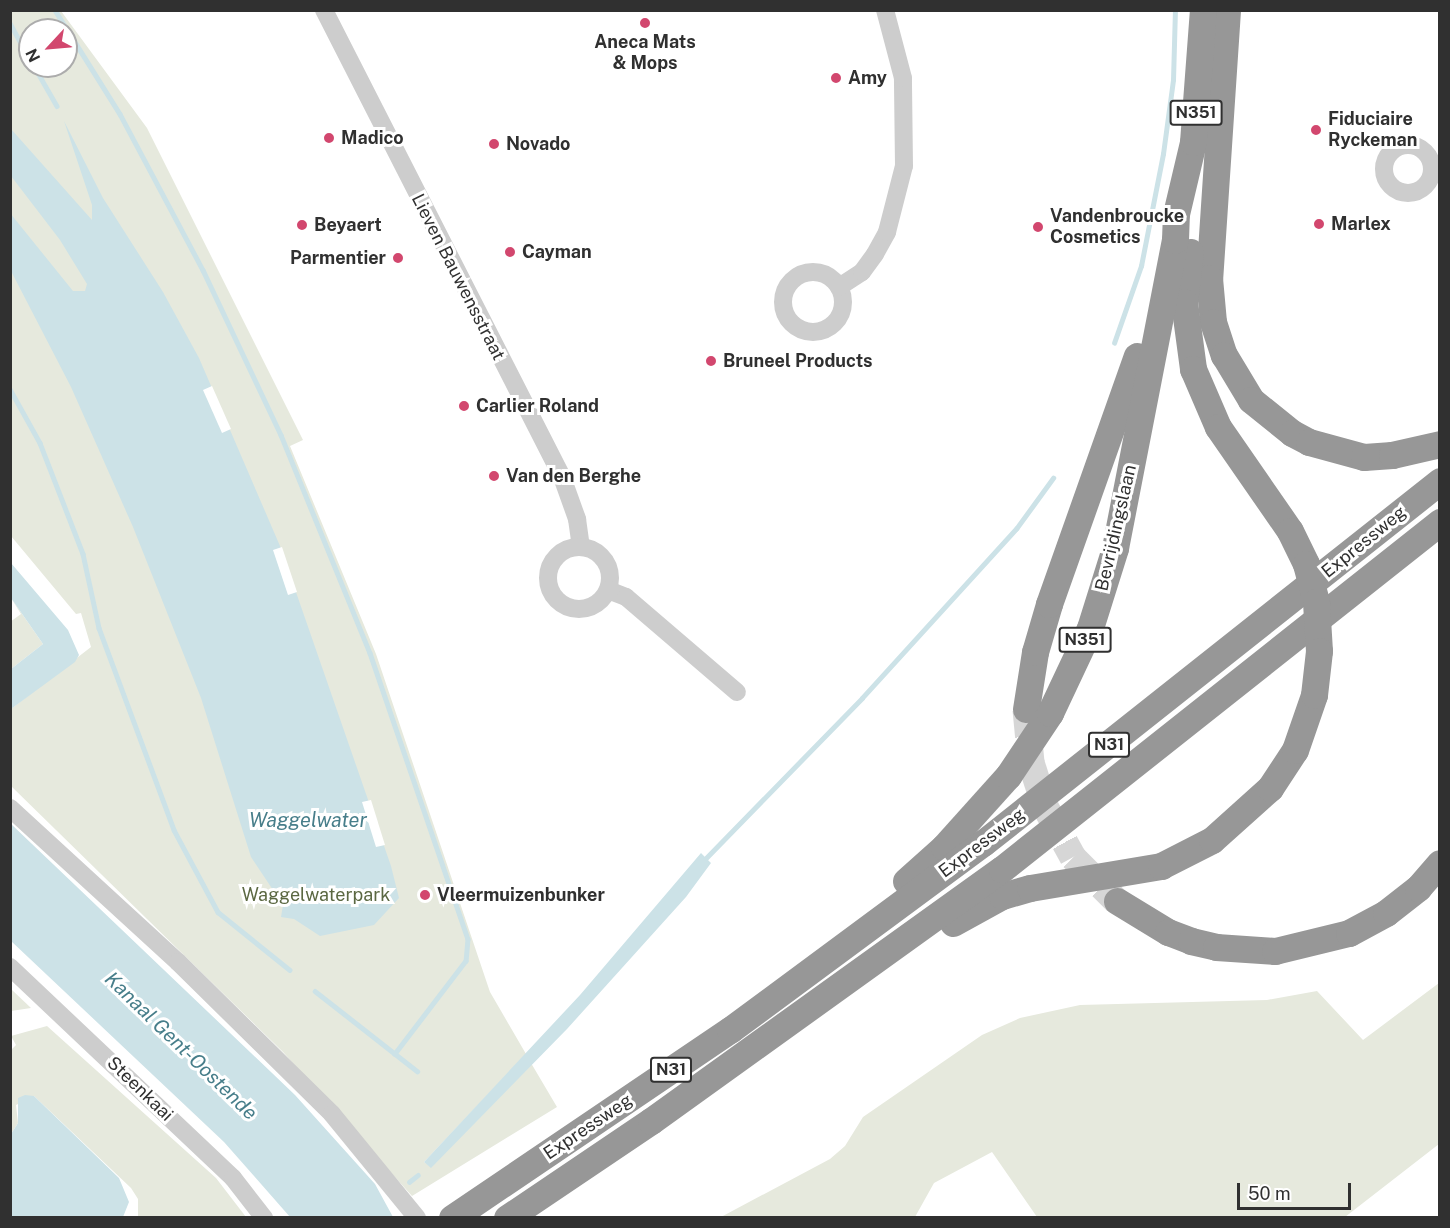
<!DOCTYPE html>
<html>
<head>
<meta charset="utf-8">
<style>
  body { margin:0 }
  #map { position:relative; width:1450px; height:1228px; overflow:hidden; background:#fff; font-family:"Public Sans",sans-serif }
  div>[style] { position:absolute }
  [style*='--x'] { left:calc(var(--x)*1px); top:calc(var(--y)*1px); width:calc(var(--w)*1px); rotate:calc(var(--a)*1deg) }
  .green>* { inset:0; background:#e6e9dd }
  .water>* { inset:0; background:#cce2e7 }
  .pier>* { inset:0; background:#fff }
  .stream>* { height:4.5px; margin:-2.25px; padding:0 2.25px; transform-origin:2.25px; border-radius:2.25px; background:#cce2e7 }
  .highway-tunnel>* { height:27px; margin-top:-13.5px; transform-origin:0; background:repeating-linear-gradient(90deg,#d6d6d6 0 27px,transparent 0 41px) }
  .minor>* { height:18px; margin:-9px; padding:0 9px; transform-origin:9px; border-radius:9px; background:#cdcdcd }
  .minor>.ring { margin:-9px; padding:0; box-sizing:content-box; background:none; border:18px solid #cdcdcd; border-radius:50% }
  .highway>* { height:27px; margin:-13.5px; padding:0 13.5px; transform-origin:13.5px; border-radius:13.5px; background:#979797 }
  .highway-bridge>* { height:27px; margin:-13.5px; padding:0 13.5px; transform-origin:13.5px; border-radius:13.5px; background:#979797 }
  .dots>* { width:16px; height:16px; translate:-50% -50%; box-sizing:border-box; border:3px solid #fff; border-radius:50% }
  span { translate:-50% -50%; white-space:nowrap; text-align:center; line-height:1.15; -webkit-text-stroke:6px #fff; paint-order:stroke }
  .shield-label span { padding:2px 4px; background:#fff; border:2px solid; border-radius:4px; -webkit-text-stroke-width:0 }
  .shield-label { font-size:16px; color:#303030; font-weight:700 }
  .poi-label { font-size:18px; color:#303030; font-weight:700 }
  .left { translate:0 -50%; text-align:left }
  .right { translate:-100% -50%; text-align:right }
  .street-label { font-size:18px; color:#303030 }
  .park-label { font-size:18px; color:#5b6842 }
  .water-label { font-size:20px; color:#477e8a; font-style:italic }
  .frame { position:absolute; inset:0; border:12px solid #303030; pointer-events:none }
  .north { position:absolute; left:18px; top:18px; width:60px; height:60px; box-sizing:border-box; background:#fff; border:2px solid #acacac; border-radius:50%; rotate:244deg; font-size:16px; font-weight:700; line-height:24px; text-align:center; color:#303030 }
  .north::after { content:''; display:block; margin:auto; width:21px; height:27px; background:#d2476e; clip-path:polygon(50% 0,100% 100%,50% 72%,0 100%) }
  .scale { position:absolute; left:1237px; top:1183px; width:114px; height:27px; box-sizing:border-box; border:3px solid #303030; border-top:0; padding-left:8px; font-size:18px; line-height:21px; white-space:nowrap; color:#303030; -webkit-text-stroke:4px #fff; paint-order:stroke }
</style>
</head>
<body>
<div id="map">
  <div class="green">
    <div style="clip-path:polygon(evenodd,11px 11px,61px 11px,147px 128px,303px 440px,290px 446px,376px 654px,490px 992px,526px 1054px,424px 1162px,431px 1167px,531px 1063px,557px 1107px,412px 1196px,283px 1052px,11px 786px,11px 709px,91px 647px,81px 613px,76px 614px,11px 536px,11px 11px,30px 30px,66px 30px,66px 66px,30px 66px,30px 30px)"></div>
    <div style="clip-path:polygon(11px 598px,43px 644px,11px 669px,10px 622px,21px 614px)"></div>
    <div style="clip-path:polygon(1439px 983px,1439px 1144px,1345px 1217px,1037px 1217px,992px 1152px,934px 1183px,915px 1217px,721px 1217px,830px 1159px,845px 1146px,863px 1117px,982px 1035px,1020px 1018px,1080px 1005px,1267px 1000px,1317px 991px,1363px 1040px)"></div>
    <div style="clip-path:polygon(10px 989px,11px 989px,31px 1008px,11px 1011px)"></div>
    <div style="clip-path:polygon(47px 1026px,216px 1178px,246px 1217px,138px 1217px,138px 1199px,131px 1188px,34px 1096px,16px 1105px,18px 1123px,11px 1134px,11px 1050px,16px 1045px,11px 1036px)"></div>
  </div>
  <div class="water">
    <div style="clip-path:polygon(64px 121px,103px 198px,163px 292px,199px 358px,280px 546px,391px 866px,399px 898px,374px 925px,320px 936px,294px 919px,281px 917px,283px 905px,251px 857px,201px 698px,133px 527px,71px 387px,11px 271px,10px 213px,73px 291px,85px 291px,87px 284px,60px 240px,11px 176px,11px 129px,92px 220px,92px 205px)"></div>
    <div style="clip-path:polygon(11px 563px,68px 630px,79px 655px,75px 662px,11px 709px,11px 669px,43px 644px,11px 598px)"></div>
    <div style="clip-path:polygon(10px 823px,295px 1095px,375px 1184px,393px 1217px,290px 1217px,224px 1142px,11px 941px)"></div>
    <div style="clip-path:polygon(701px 853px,711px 863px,686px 897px,567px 1029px,431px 1168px,424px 1162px,580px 995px)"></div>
    <div style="clip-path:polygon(25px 1095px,34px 1096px,119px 1178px,129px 1202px,123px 1217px,11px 1217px,11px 1134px,18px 1123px,18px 1098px)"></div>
  </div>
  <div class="pier">
    <div style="clip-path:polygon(212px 386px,231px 429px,222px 433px,203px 390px)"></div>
    <div style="clip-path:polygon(282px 547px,297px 592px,288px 595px,273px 550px)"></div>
    <div style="clip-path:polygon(371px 800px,385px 845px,376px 847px,362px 802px)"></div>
  </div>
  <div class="stream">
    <div style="--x:55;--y:10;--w:123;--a:58"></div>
    <div style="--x:120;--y:114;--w:177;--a:62"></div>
    <div style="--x:203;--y:270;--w:183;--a:64.7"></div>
    <div style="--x:281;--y:435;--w:235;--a:67.8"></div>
    <div style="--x:370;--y:653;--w:302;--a:71.1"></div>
    <div style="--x:468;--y:939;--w:22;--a:95"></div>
    <div style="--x:466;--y:961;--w:117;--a:127.4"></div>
    <div style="--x:10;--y:23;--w:42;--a:61.6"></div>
    <div style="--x:34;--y:66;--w:46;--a:60.1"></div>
    <div style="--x:1114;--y:343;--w:82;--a:-70.7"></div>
    <div style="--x:1141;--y:266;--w:114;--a:-78.9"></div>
    <div style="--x:1163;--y:154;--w:75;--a:-82.3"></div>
    <div style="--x:1173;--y:80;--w:70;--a:-88.4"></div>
    <div style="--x:10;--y:389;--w:62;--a:60.9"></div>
    <div style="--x:40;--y:443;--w:119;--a:68.8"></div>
    <div style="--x:83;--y:554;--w:76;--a:77.8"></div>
    <div style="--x:99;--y:628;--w:215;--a:69.6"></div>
    <div style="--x:174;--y:830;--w:93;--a:61.8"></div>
    <div style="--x:218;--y:912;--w:92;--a:38.9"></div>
    <div style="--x:706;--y:858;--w:223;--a:-45.7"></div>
    <div style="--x:862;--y:698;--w:229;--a:-47.7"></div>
    <div style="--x:1016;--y:529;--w:63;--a:-54"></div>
    <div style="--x:315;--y:991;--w:130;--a:38.1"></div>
    <div style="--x:409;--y:1182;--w:11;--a:-38"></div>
  </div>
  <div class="highway-tunnel">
    <div style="--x:1026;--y:709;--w:53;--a:84.6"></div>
    <div style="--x:1031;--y:762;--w:46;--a:72.3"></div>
    <div style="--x:1045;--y:806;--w:58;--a:61.2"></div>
    <div style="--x:1073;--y:857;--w:62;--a:45"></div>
  </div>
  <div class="minor">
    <div style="--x:324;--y:10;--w:524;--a:62.99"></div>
    <div style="--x:562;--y:477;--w:45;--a:70.3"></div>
    <div style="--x:577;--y:519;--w:28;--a:82"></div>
    <div class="ring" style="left:1384px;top:145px;width:30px;height:30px"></div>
    <div class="ring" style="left:783px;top:272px;width:42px;height:42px"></div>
    <div style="--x:839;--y:287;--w:27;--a:-33"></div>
    <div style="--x:862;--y:272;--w:22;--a:-54"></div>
    <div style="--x:875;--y:254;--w:25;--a:-61"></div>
    <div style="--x:887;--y:232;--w:68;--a:-75.6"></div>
    <div style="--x:904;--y:166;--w:88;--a:-90.7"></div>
    <div style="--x:903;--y:78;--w:70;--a:-104.8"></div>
    <div class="ring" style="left:548px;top:547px;width:44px;height:44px"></div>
    <div style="--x:608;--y:590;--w:19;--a:21"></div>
    <div style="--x:626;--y:597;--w:146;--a:40.6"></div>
    <div style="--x:10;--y:808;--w:228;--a:42.5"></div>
    <div style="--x:178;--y:962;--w:216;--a:44.6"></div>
    <div style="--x:332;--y:1114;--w:134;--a:50.7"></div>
    <div style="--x:10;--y:967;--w:307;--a:43.4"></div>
    <div style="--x:233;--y:1178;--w:51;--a:52.2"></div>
  </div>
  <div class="highway">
    <div style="--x:1227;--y:10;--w:269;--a:93.8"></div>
    <div style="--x:1209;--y:278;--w:44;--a:84.8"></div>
    <div style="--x:1213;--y:322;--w:35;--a:72"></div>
    <div style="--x:1224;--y:355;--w:52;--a:59"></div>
    <div style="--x:1251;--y:400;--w:53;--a:38.8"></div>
    <div style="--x:1292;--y:433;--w:19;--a:28"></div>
    <div style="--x:1309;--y:442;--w:57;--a:15.3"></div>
    <div style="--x:1364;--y:457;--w:28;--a:-4"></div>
    <div style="--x:1392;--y:455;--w:49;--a:-12.9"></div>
    <div style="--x:1190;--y:252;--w:50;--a:96.8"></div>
    <div style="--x:1184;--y:302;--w:68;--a:82.3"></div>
    <div style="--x:1193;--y:369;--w:63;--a:66.7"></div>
    <div style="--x:1218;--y:427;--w:126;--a:55.3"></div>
    <div style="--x:1026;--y:709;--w:58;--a:-81"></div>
    <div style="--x:1035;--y:652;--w:50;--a:-73.7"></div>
    <div style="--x:1049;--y:604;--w:263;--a:-70.5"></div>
    <div style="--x:906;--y:881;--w:51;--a:-41.8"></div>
    <div style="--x:944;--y:847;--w:96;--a:-48"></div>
    <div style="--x:1008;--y:776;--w:76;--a:-56.3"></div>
    <div style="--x:1050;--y:713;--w:94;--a:-64.8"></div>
    <div style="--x:1090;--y:628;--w:84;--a:-72.6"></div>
    <div style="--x:1115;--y:548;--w:314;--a:-79"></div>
    <div style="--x:1175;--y:240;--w:26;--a:-88"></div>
    <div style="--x:1176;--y:214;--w:74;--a:-76.7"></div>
    <div style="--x:1193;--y:142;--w:132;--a:-85.7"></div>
    <div style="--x:1117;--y:901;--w:60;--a:31.3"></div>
    <div style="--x:1168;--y:932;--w:25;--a:21"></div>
    <div style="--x:1191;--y:941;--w:26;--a:13"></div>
    <div style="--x:1216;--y:947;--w:59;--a:3.9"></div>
    <div style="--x:1275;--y:951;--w:76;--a:-13.7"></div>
    <div style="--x:1349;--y:933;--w:42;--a:-28.4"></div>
    <div style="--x:1386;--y:913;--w:41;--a:-38"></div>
    <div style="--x:1418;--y:888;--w:33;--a:-49"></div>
    <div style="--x:953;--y:923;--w:56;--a:-28.9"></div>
    <div style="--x:1002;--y:896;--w:29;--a:-16"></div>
    <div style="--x:1030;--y:888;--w:133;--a:-9.5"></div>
    <div style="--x:1161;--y:866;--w:57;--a:-27"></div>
    <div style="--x:1212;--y:840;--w:78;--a:-41.9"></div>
    <div style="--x:1270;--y:788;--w:45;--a:-56.7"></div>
    <div style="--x:1295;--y:750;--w:58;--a:-70.9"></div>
    <div style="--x:452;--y:1218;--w:336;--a:-34.1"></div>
    <div style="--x:730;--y:1030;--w:315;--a:-36.5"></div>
    <div style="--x:983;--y:843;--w:583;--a:-38.38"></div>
    <div style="--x:507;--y:1218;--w:174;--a:-34"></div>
    <div style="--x:651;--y:1121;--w:432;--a:-35.7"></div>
    <div style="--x:1002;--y:869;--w:559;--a:-38.39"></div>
  </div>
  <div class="highway-bridge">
    <div style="--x:1290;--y:531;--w:37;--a:64"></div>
    <div style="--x:1306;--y:564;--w:39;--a:75"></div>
    <div style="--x:1316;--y:602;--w:49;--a:86.5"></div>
    <div style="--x:1319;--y:651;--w:44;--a:96.5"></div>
  </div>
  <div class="dots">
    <div style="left:645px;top:23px;background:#d2476e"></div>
    <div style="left:836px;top:78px;background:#d2476e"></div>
    <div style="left:1316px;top:130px;background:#d2476e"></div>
    <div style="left:329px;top:138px;background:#d2476e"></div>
    <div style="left:494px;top:144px;background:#d2476e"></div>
    <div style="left:1319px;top:224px;background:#d2476e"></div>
    <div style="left:302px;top:225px;background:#d2476e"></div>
    <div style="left:1038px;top:227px;background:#d2476e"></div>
    <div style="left:510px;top:252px;background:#d2476e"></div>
    <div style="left:398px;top:258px;background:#d2476e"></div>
    <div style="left:711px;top:361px;background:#d2476e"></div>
    <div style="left:464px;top:406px;background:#d2476e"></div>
    <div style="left:494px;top:476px;background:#d2476e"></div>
    <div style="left:425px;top:895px;background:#d2476e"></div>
  </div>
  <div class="shield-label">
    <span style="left:1196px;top:113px">N351</span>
    <span style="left:1085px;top:640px">N351</span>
    <span style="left:1109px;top:745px">N31</span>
    <span style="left:671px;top:1070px">N31</span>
  </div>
  <div class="poi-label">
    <span style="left:645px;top:53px">Aneca Mats<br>&amp; Mops</span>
    <span class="left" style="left:848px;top:78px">Amy</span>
    <span class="left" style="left:1328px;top:130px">Fiduciaire<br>Ryckeman</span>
    <span class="left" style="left:341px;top:138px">Madico</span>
    <span class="left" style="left:506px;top:144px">Novado</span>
    <span class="left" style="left:1050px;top:227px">Vandenbroucke<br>Cosmetics</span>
    <span class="left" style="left:1331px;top:224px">Marlex</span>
    <span class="left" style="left:314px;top:225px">Beyaert</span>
    <span class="left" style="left:522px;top:252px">Cayman</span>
    <span class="right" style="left:386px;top:258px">Parmentier</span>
    <span class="left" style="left:723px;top:361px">Bruneel Products</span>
    <span class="left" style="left:476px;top:406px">Carlier Roland</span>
    <span class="left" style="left:506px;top:476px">Van den Berghe</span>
    <span class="left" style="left:437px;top:895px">Vleermuizenbunker</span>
  </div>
  <div class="street-label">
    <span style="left:458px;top:277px;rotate:63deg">Lieven Bauwensstraat</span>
    <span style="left:1116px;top:528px;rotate:-77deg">Bevrijdingslaan</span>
    <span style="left:1364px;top:542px;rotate:-39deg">Expressweg</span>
    <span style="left:982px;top:843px;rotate:-37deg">Expressweg</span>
    <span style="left:140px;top:1089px;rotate:44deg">Steenkaai</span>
    <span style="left:588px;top:1127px;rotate:-34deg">Expressweg</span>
  </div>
  <div class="park-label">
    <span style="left:316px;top:895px">Waggelwaterpark</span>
  </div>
  <div class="water-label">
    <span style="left:308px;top:820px">Waggelwater</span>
    <span style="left:181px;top:1046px;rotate:44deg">Kanaal Gent-Oostende</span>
  </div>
  <div class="frame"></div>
  <div class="north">N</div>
  <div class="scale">50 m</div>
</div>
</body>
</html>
